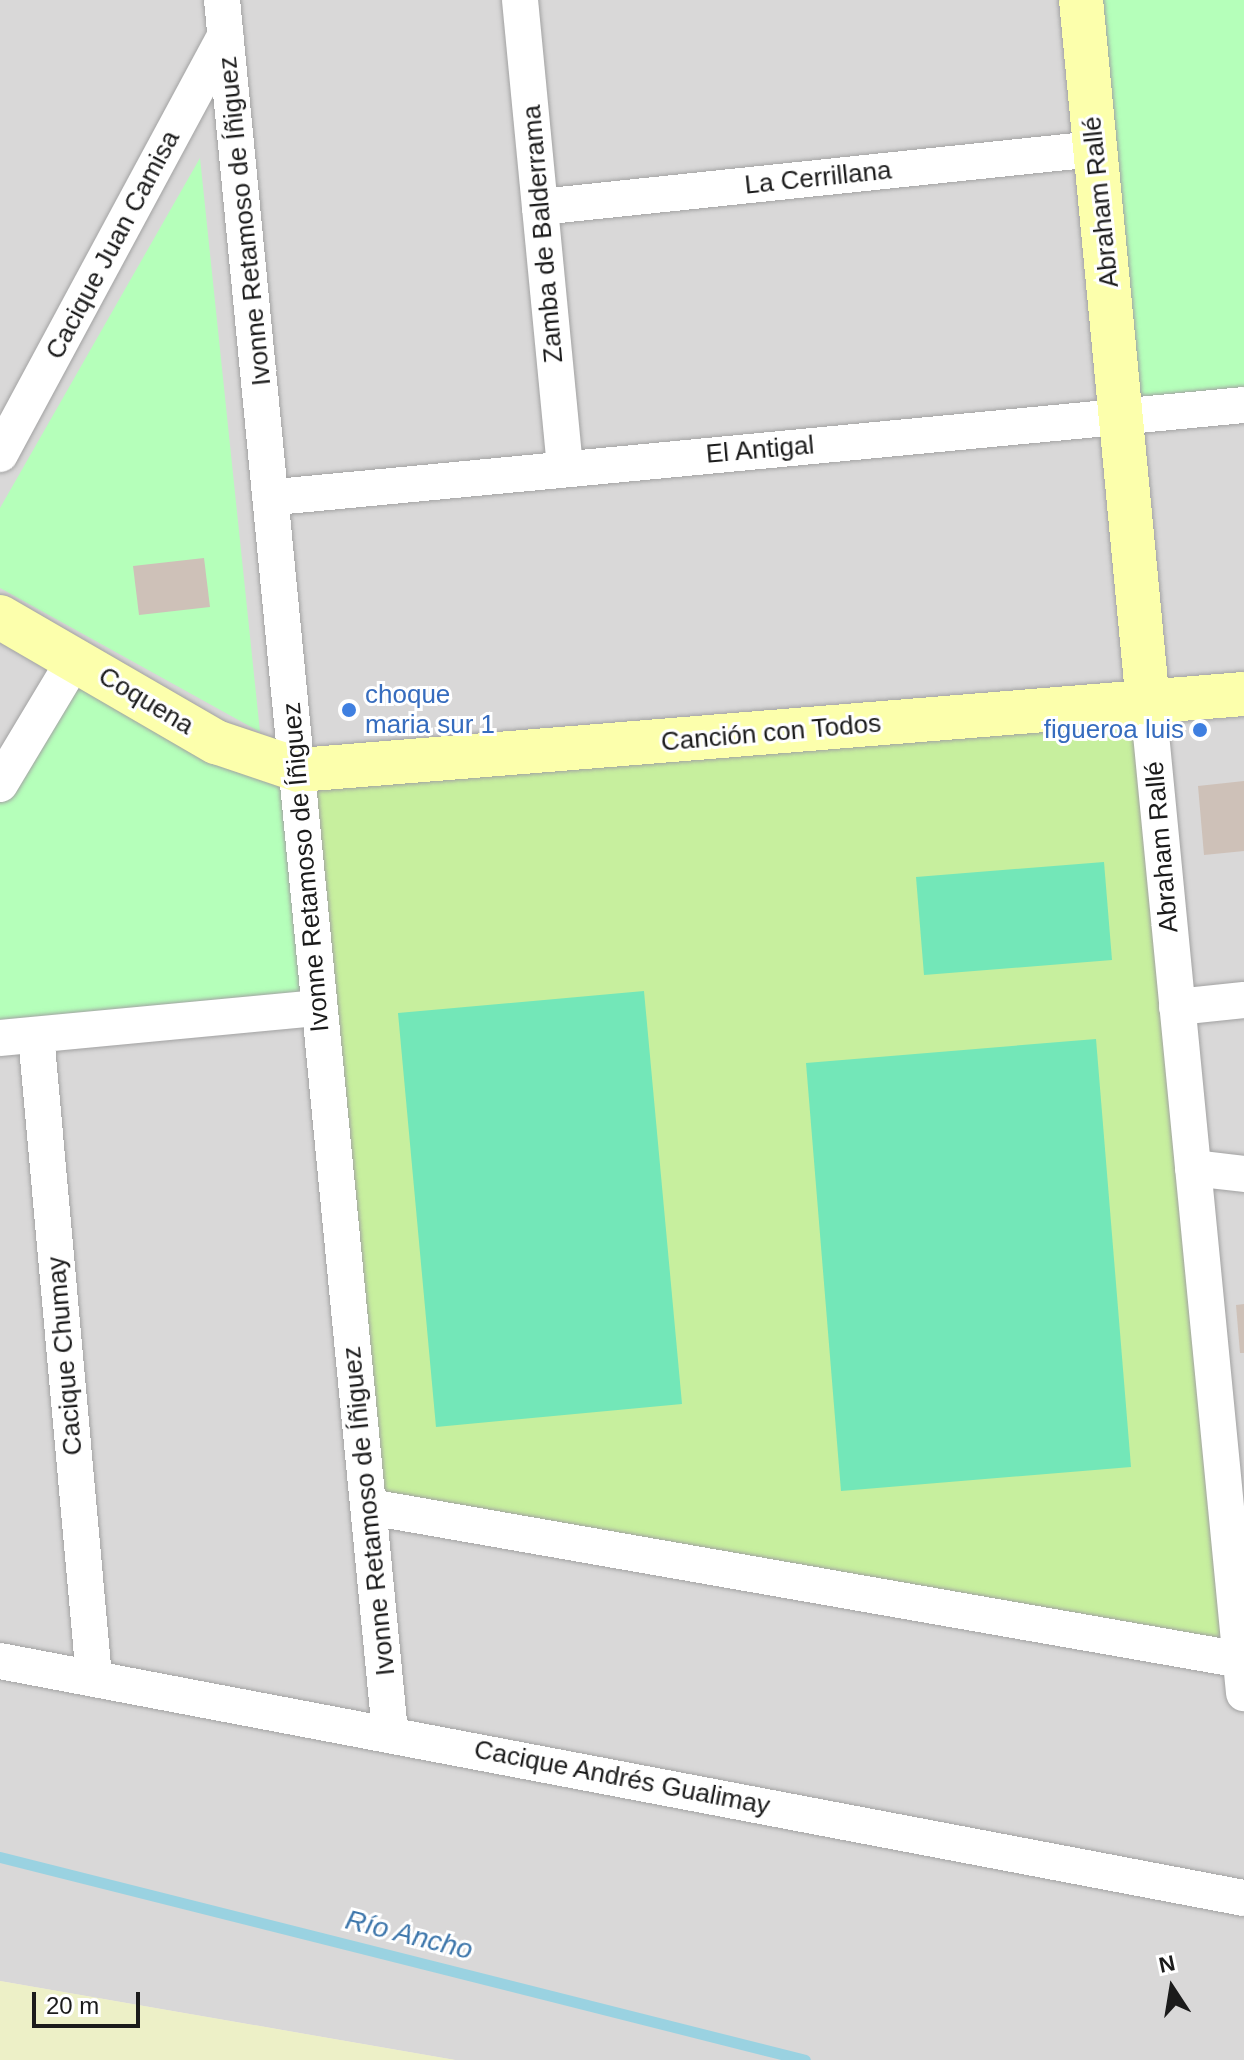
<!DOCTYPE html>
<html>
<head>
<meta charset="utf-8">
<style>
  body { margin:0 }
  #map { position:relative; width:1244px; height:2060px; overflow:hidden; background:#eee9df; font-family:Helvetica,sans-serif }
  div>[style] { position:absolute }
  [style*='--x'] { left:calc(var(--x)*1px); top:calc(var(--y)*1px); width:calc(var(--w)*1px); rotate:calc(var(--a)*1deg) }
  .residential>* { inset:0; background:#d9d8d8 }
  .farmland>* { inset:0; background:#edf0c7 }
  .grass>* { inset:0; background:#c7ef9e }
  .park>* { inset:0; background:#b5ffba }
  .pitch>* { inset:0; background:#73e7b8 }
  .stream>* { height:11px; margin:-5.5px; padding:0 5.5px; transform-origin:5.5px; border-radius:5.5px; background:#9ad2e1 }
  .building>* { inset:0; background:#cec1b8 }
  .roads { filter:drop-shadow(0 0 2px #a2a2a2) drop-shadow(0 0 2px #a2a2a2) }
  .street>* { height:36px; margin:-18px; padding:0 18px; transform-origin:18px; border-radius:18px; background:#fff }
  .secondary>* { height:44px; margin:-22px; padding:0 22px; transform-origin:22px; border-radius:22px; background:#fcffac }
  .dots>* { width:22px; height:22px; translate:-50% -50%; box-sizing:border-box; border:4px solid #fff; border-radius:50% }
  span { translate:-50% -50%; white-space:nowrap; text-align:center; line-height:1.15; -webkit-text-stroke:6px #fff; paint-order:stroke }
  .street-label { font-size:26px; color:#1b1b1b }
  .shop-label { font-size:26px; color:#366cbe }
  .left { translate:0 -50%; text-align:left }
  .right { translate:-100% -50%; text-align:right }
  .water-label { font-size:28px; color:#3d76ab; font-style:italic }
  .north { position:absolute; left:1132px; top:1948px; width:80px; height:80px; -webkit-text-stroke:6px #fff; paint-order:stroke; rotate:348deg; font-size:22px; font-weight:700; line-height:32px; text-align:center; color:#1b1b1b }
  .north::after { content:''; display:block; margin:auto; width:28px; height:36px; background:#1b1b1b; clip-path:polygon(50% 0,100% 100%,50% 72%,0 100%) }
  .scale { position:absolute; left:32px; top:1992px; width:108px; height:36px; box-sizing:border-box; border:4px solid #1b1b1b; border-top:0; padding-left:10px; font-size:24px; line-height:28px; white-space:nowrap; color:#1b1b1b; -webkit-text-stroke:6px #fff; paint-order:stroke }
</style>
</head>
<body>
<div id="map">
  <div class="residential">
    <div style="clip-path:polygon(0 0,1244px 0,1244px 2060px,455px 2060px,0 1981px)"></div>
  </div>
  <div class="farmland">
    <div style="clip-path:polygon(0 1981px,455px 2060px,0 2060px)"></div>
  </div>
  <div class="grass">
    <div style="clip-path:polygon(1146px 703px,1239px 1658px,371px 1506px,299px 771px)"></div>
  </div>
  <div class="park">
    <div style="clip-path:polygon(1084px 0,1244px 0,1244px 404px,1124px 415px)"></div>
    <div style="clip-path:polygon(200px 158px,260px 732px,0 588px,0 508px)"></div>
    <div style="clip-path:polygon(77px 664px,295px 774px,314px 1005px,0 1036px,0 792px)"></div>
  </div>
  <div class="pitch">
    <div style="clip-path:polygon(1104px 862px,1112px 960px,924px 975px,916px 877px)"></div>
    <div style="clip-path:polygon(644px 991px,682px 1404px,436px 1427px,398px 1013px)"></div>
    <div style="clip-path:polygon(1096px 1039px,1131px 1467px,841px 1491px,806px 1063px)"></div>
  </div>
  <div class="stream">
    <div style="--x:0;--y:1857;--w:830;--a:14.15"></div>
  </div>
  <div class="building">
    <div style="clip-path:polygon(204px 558px,210px 607px,139px 615px,133px 566px)"></div>
    <div style="clip-path:polygon(1244px 781px,1244px 851px,1204px 855px,1198px 786px)"></div>
    <div style="clip-path:polygon(1244px 1304px,1244px 1353px,1240px 1353px,1236px 1305px)"></div>
  </div>
  <div class="roads">
    <div class="street">
      <div style="--x:222;--y:0;--w:1741;--a:84.46"></div>
      <div style="--x:520;--y:0;--w:471;--a:84.5"></div>
      <div style="--x:540;--y:207;--w:558;--a:-5.97"></div>
      <div style="--x:0;--y:454;--w:475;--a:-61.7"></div>
      <div style="--x:276;--y:497;--w:972;--a:-5.43"></div>
      <div style="--x:1148;--y:703;--w:995;--a:84.46"></div>
      <div style="--x:0;--y:784;--w:146;--a:-59"></div>
      <div style="--x:1177;--y:1007;--w:67;--a:-6"></div>
      <div style="--x:36;--y:1035;--w:645;--a:84.84"></div>
      <div style="--x:0;--y:1038;--w:318;--a:-5.4"></div>
      <div style="--x:1193;--y:1168;--w:51;--a:6.7"></div>
      <div style="--x:370;--y:1507;--w:884;--a:9.96"></div>
      <div style="--x:0;--y:1661;--w:1266;--a:10.79"></div>
    </div>
    <div class="secondary">
      <div style="--x:1081;--y:0;--w:706;--a:84.56"></div>
      <div style="--x:0;--y:617;--w:250;--a:30.1"></div>
      <div style="--x:216;--y:742;--w:88;--a:18.6"></div>
      <div style="--x:299;--y:770;--w:948;--a:-4.6"></div>
    </div>
  </div>
  <div class="dots">
    <div style="left:349px;top:710px;background:#3f7fe0"></div>
    <div style="left:1200px;top:730px;background:#3f7fe0"></div>
  </div>
  <div class="street-label">
    <span style="left:818px;top:178px;rotate:-6deg">La Cerrillana</span>
    <span style="left:1101px;top:202px;rotate:-96deg">Abraham Rallé</span>
    <span style="left:245px;top:221px;rotate:-96deg">Ivonne Retamoso de Íñiguez</span>
    <span style="left:543px;top:234px;rotate:-95deg">Zamba de Balderrama</span>
    <span style="left:113px;top:245px;rotate:-62deg">Cacique Juan Camisa</span>
    <span style="left:760px;top:450px;rotate:-5deg">El Antigal</span>
    <span style="left:146px;top:701px;rotate:31deg">Coquena</span>
    <span style="left:771px;top:733px;rotate:-5deg">Canción con Todos</span>
    <span style="left:1162px;top:847px;rotate:-95deg">Abraham Rallé</span>
    <span style="left:306px;top:867px;rotate:-95deg">Ivonne Retamoso de Íñiguez</span>
    <span style="left:65px;top:1356px;rotate:-95deg">Cacique Chumay</span>
    <span style="left:369px;top:1511px;rotate:-96deg">Ivonne Retamoso de Íñiguez</span>
    <span style="left:622px;top:1778px;rotate:11deg">Cacique Andrés Gualimay</span>
  </div>
  <div class="shop-label">
    <span class="left" style="left:365px;top:710px">choque<br>maria sur 1</span>
    <span class="right" style="left:1184px;top:730px">figueroa luis</span>
  </div>
  <div class="water-label">
    <span style="left:409px;top:1935px;rotate:14deg">Río Ancho</span>
  </div>
  <div class="north">N</div>
  <div class="scale">20 m</div>
</div>
</body>
</html>
